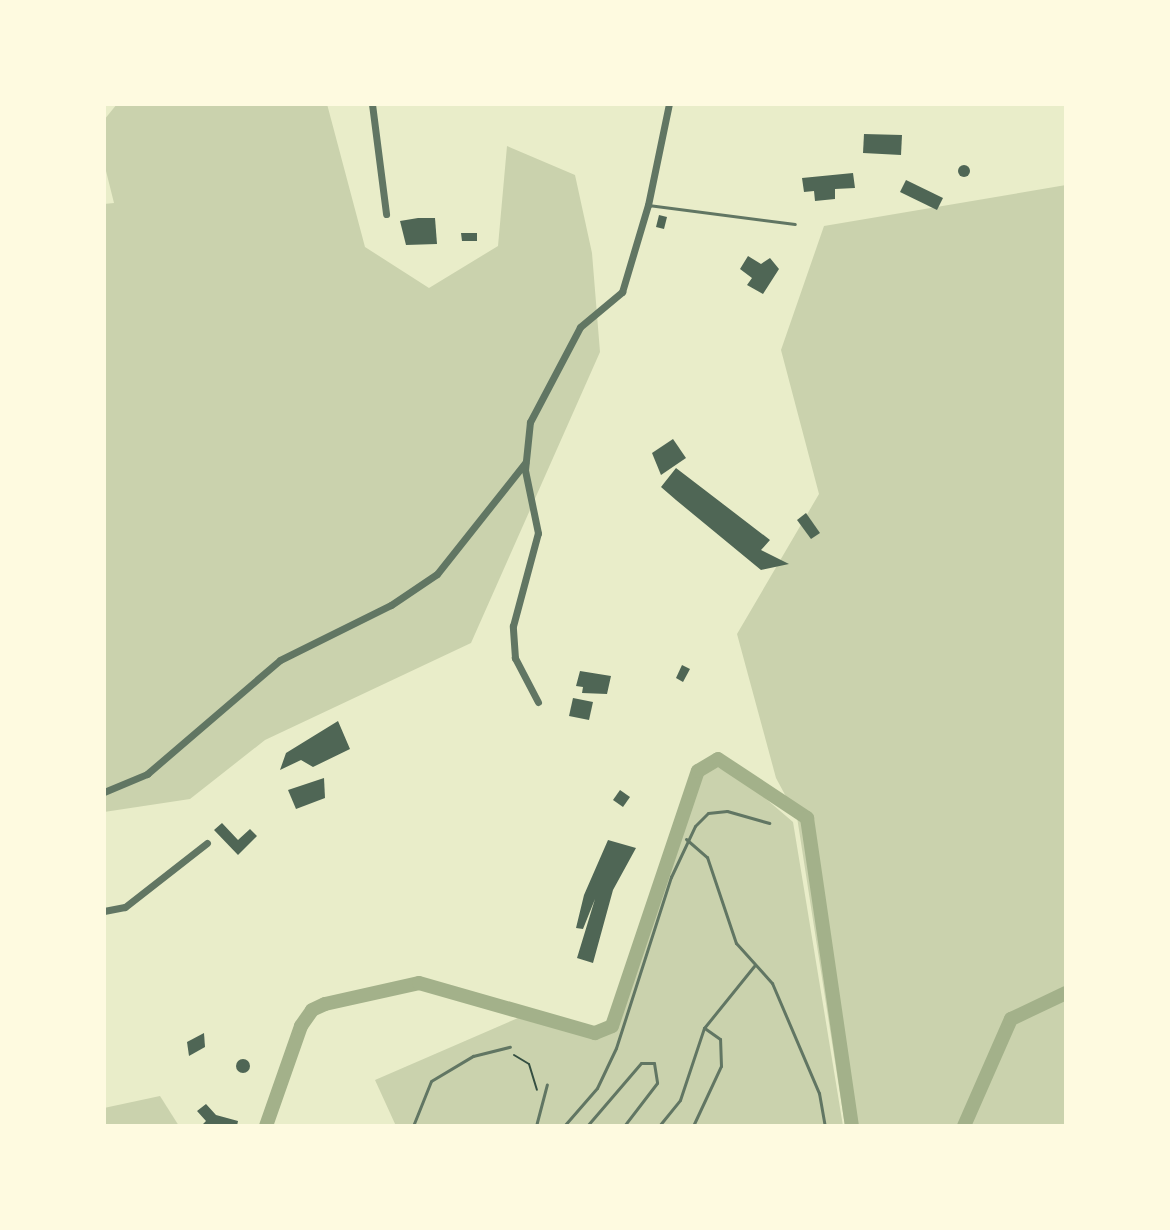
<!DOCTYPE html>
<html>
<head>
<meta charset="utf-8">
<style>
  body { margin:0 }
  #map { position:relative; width:1170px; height:1230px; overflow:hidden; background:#e9edc9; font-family:Overpass,sans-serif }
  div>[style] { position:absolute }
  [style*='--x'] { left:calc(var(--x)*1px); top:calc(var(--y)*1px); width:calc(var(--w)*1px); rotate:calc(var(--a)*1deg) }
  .green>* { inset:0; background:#cad2ad }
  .canal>* { height:14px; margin:-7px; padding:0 7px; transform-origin:7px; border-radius:7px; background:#a3b18a }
  .building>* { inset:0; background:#4f6655 }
  .round { border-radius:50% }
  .path>* { height:2px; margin:-1px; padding:0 1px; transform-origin:1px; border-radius:1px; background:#344e41 }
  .service>* { height:3px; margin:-1.5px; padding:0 1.5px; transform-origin:1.5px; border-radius:1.5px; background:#617663 }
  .minor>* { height:7px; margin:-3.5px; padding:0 3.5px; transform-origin:3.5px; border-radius:3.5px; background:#617663 }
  span { translate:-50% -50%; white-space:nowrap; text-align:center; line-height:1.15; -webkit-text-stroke:6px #fefae0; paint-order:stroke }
  .frame { position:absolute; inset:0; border:106px solid #fefae0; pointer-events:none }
</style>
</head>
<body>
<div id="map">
  <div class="green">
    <div style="clip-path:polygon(117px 104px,327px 104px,365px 247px,429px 288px,498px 246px,507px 146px,575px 175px,592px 253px,600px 352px,471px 643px,265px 740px,190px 799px,104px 812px,104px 204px,114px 203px,104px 163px,104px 120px)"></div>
    <div style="clip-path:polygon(1066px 185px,1066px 1126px,845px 1126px,797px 817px,776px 778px,737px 634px,819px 494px,781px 350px,824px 226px)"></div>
    <div style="clip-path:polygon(717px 767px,744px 780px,793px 822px,843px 1126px,396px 1126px,375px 1080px,518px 1018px,594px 1037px,618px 1028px,693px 796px,703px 772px)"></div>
    <div style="clip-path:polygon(160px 1096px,179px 1126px,104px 1126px,104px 1108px)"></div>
  </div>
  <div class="canal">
    <div style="--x:266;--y:1126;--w:106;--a:-70.7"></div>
    <div style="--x:301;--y:1026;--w:19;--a:-55"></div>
    <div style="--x:312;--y:1010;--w:14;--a:-25"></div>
    <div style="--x:325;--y:1004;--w:96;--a:-12.6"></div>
    <div style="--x:419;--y:983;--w:183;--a:15.9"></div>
    <div style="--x:595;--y:1033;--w:18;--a:-22"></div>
    <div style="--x:612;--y:1026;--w:269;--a:-71.4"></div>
    <div style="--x:698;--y:771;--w:23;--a:-31"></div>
    <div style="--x:718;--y:759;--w:107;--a:33.5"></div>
    <div style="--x:807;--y:818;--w:311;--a:81.7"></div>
    <div style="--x:964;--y:1126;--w:117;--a:-66.3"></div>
    <div style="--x:1011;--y:1019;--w:61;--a:-25.3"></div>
  </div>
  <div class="building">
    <div style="clip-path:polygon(864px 134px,902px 135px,901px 155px,863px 153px)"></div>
    <div class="round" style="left:958px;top:165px;width:12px;height:12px"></div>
    <div style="clip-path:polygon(853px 173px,855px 188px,835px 189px,835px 199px,815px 201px,814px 191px,804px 192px,802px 178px)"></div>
    <div style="clip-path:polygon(906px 180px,943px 198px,937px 210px,900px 192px)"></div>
    <div style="clip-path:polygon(659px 215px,667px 217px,664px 229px,656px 227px)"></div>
    <div style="clip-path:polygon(418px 218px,435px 218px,437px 244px,406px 245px,400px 221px)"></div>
    <div style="clip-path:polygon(461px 233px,477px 233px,477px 241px,462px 241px)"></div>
    <div style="clip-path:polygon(748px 256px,761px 264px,770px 258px,779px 269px,763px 294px,747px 285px,752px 278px,740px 269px)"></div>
    <div style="clip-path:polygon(673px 439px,686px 458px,661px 475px,652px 453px)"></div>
    <div style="clip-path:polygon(676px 468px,770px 540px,761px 550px,789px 564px,761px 570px,676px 500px,661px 487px)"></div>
    <div style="clip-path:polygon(806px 513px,820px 533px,811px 539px,797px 520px)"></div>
    <div style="clip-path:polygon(682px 665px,690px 669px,683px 682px,676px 678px)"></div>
    <div style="clip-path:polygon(580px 671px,611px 676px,607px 694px,582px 693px,583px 687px,576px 686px)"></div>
    <div style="clip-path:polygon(573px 698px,593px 702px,589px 720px,569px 716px)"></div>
    <div style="clip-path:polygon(338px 721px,350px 749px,313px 767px,301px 760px,280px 770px,286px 753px)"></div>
    <div style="clip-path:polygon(324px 778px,325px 798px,296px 809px,288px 790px)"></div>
    <div style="clip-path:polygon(620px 790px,630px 797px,623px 807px,613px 800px)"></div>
    <div style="clip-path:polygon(222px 823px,238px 840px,250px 829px,257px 836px,238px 855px,214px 830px)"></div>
    <div style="clip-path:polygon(608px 840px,636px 848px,613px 890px,593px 963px,577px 958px,595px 899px,583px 929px,576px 928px,584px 895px)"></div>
    <div style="clip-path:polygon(204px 1033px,205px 1047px,189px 1056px,187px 1042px)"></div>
    <div class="round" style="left:236px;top:1059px;width:14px;height:14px"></div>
    <div style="clip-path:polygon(206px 1104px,216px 1115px,238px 1121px,237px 1126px,201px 1126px,206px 1121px,197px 1111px)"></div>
  </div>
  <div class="path">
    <div style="--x:514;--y:1055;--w:17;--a:31"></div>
    <div style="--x:529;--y:1064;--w:27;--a:73"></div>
  </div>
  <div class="service">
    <div style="--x:648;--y:205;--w:148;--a:7.4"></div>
    <div style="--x:686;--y:839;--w:28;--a:41"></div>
    <div style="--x:707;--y:857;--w:91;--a:71.4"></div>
    <div style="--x:736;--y:943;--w:54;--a:48"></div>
    <div style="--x:772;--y:983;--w:120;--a:66.9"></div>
    <div style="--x:819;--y:1093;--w:34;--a:80"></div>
    <div style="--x:413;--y:1126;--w:48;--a:-68.2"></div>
    <div style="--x:431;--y:1081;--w:49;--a:-30.8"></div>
    <div style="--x:473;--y:1056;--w:38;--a:-14"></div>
    <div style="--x:536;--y:1126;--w:43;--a:-75.3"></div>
    <div style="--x:564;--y:1126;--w:50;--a:-49"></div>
    <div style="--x:597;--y:1088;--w:44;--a:-64.6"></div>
    <div style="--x:616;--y:1048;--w:180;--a:-72.2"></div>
    <div style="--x:671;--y:877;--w:56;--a:-64.8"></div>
    <div style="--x:695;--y:826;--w:18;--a:-45"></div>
    <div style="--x:708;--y:813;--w:19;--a:-6"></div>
    <div style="--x:727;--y:811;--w:44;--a:15.9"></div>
    <div style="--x:587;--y:1126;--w:83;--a:-49.4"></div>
    <div style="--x:641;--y:1063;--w:13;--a:0"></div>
    <div style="--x:654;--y:1063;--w:20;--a:81"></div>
    <div style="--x:657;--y:1083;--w:54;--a:127.5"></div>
    <div style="--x:659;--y:1126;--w:33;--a:-51"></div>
    <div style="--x:680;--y:1100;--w:76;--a:-71.6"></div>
    <div style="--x:704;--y:1028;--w:80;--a:-51.1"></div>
    <div style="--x:693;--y:1126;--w:66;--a:-65"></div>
    <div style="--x:721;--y:1066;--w:27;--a:-92"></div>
    <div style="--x:720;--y:1039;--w:19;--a:-145"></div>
  </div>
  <div class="minor">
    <div style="--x:372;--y:104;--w:111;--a:82.7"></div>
    <div style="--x:538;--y:702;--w:50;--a:-117.6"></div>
    <div style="--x:515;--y:658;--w:32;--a:-94"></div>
    <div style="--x:513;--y:626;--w:96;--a:-75"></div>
    <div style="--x:538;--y:533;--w:64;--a:-101.7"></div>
    <div style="--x:525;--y:470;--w:48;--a:-84.1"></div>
    <div style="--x:530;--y:422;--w:107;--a:-62.2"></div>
    <div style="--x:580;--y:327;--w:55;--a:-39.8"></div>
    <div style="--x:622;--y:292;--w:91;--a:-73.4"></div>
    <div style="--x:648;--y:205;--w:103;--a:-78.3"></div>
    <div style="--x:104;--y:792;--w:47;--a:-22.7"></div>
    <div style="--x:147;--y:774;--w:175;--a:-40.6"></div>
    <div style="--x:280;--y:660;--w:124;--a:-26.4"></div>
    <div style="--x:391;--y:605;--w:55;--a:-34"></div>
    <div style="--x:437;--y:574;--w:142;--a:-51.6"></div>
    <div style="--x:104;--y:911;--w:21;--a:-11"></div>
    <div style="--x:125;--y:907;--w:104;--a:-38"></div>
  </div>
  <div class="frame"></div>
</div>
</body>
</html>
